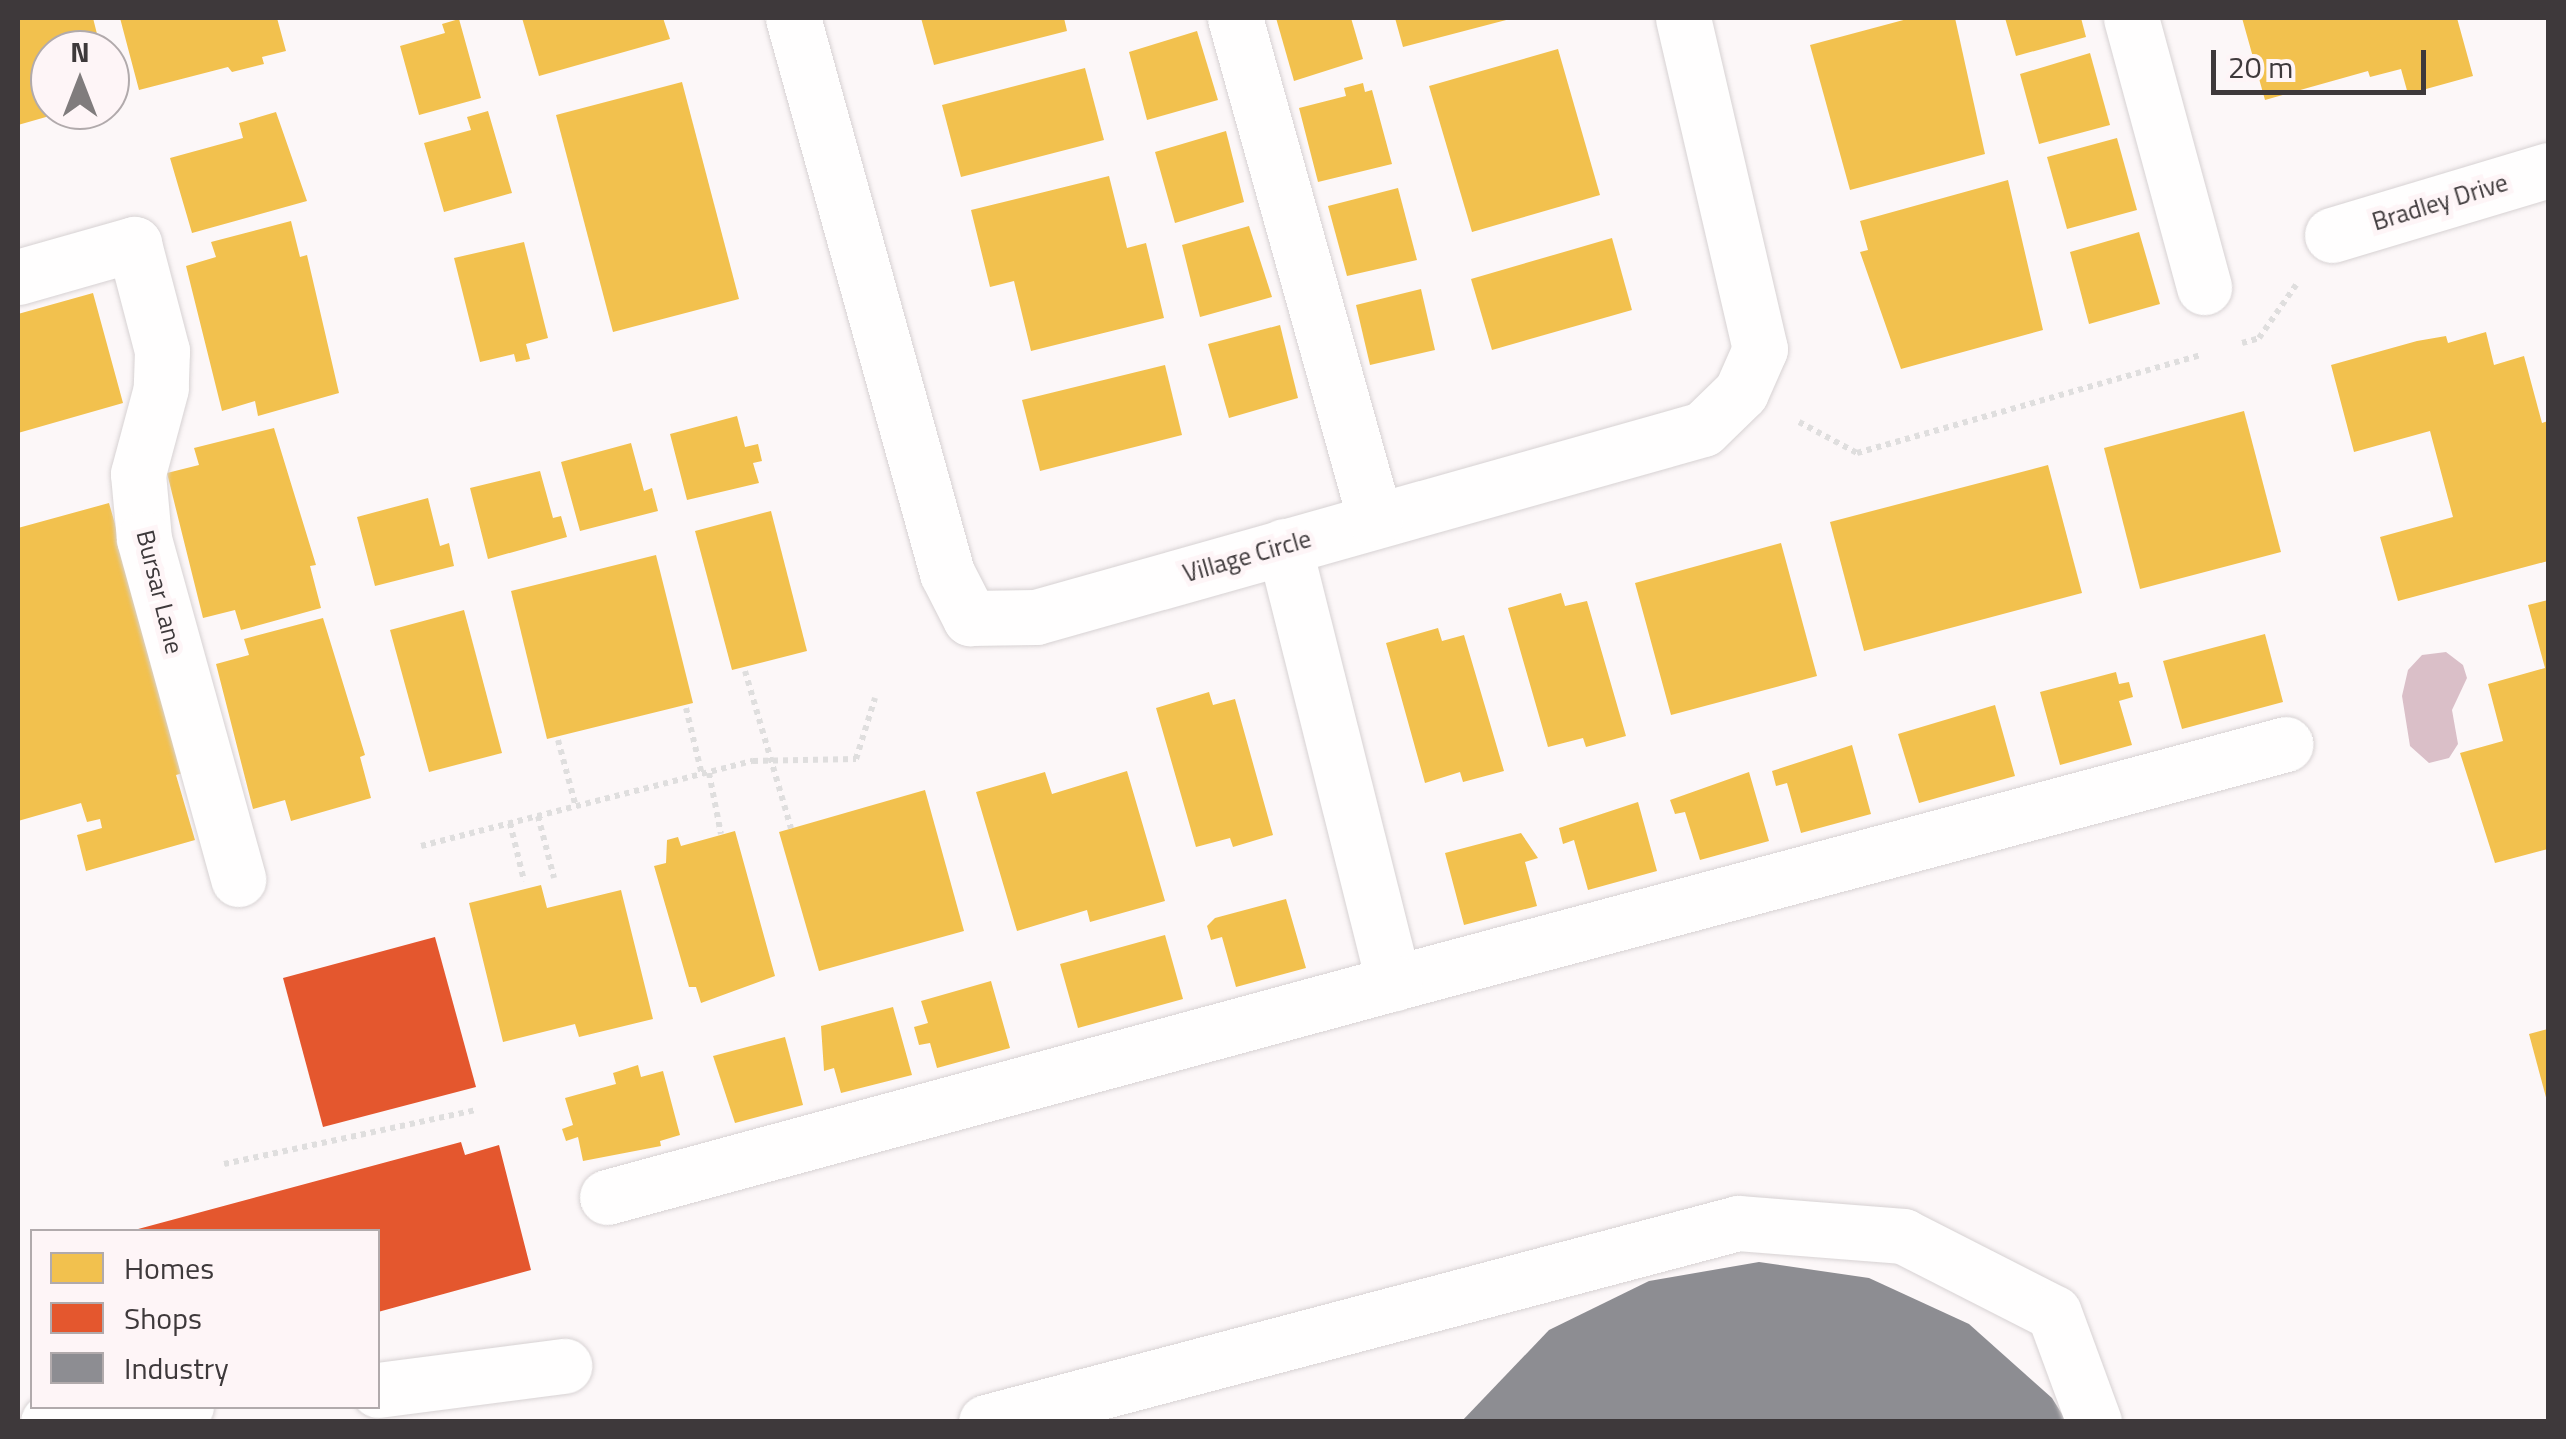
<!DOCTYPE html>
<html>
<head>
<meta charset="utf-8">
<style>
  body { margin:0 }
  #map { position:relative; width:2566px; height:1439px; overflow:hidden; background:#fcf7f8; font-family:"Titillium Web",sans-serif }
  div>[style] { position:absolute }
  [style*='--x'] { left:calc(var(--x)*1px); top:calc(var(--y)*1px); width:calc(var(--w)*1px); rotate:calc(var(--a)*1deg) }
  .water>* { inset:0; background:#dabfc8 }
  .homes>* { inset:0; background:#f2c14e }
  .shops>* { inset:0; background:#e4572e }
  .industry>* { inset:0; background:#8d8d92 }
  .path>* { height:6px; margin-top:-3px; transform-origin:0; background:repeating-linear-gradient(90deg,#dfdede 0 5px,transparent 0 10px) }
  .roads { filter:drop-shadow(0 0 2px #d7d2d3) drop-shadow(0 0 2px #d7d2d3) }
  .minor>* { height:55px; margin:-27.5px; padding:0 27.5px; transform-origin:27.5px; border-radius:27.5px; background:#fffefe }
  span { translate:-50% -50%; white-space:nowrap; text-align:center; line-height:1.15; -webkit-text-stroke:10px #fef5f7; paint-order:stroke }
  .street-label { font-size:25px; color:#3e393b }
  .frame { position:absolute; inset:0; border:20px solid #3e393b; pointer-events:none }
  .legend { position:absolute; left:30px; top:1229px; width:350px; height:180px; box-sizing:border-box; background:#fef5f7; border:2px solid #b1aaac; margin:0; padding:12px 18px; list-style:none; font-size:30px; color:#3e393b }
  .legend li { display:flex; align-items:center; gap:20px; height:50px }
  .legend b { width:50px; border:2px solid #b1aaac }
  .north { position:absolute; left:30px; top:30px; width:100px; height:100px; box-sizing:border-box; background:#fef5f7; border:2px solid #b1aaac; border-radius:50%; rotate:0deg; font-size:28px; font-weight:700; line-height:40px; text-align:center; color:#3e393b }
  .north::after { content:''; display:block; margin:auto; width:35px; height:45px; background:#807c7d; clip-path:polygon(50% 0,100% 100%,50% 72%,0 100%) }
  .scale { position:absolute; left:2211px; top:50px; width:215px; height:45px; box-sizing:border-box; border:5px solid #3e393b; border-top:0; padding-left:12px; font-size:30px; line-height:35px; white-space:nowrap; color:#3e393b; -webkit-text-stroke:8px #fef5f7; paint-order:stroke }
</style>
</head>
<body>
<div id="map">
  <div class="water">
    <div style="clip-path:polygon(2446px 652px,2463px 665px,2467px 678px,2452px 710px,2458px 744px,2449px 758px,2429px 763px,2410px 746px,2402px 696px,2408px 670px,2422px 655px)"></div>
  </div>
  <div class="homes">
    <div style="clip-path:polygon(18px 18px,93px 18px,101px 50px,50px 50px,50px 110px,67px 111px,18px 125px)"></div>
    <div style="clip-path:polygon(120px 18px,277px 18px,286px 51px,262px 57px,264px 64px,232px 72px,228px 67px,139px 90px)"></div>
    <div style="clip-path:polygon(522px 18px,663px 18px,670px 39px,539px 76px)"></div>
    <div style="clip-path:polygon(921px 18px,1064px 18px,1067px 31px,934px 65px)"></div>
    <div style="clip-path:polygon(1276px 18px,1351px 18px,1363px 59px,1294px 81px)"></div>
    <div style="clip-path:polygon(1395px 18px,1510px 18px,1510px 19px,1403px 47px)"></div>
    <div style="clip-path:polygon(1911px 18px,1955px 18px,1985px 154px,1850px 190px,1810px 45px)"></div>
    <div style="clip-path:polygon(2005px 18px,2081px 18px,2086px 37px,2016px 56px)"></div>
    <div style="clip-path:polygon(2242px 18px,2457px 18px,2473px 76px,2408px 94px,2401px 69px,2370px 77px,2368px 71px,2265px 100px)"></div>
    <div style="clip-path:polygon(459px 19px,481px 98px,419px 115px,400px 46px,445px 33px,442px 24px)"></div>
    <div style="clip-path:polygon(1197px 31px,1218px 100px,1147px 120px,1129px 52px)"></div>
    <div style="clip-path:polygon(1558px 49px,1600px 195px,1472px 232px,1429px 86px)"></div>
    <div style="clip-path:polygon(2090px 53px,2110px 125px,2039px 144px,2020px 74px)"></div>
    <div style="clip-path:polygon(1085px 68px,1104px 140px,961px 177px,942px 105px)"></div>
    <div style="clip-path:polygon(682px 82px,739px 299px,613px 332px,556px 115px)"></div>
    <div style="clip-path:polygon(1363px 83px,1365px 92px,1372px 90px,1392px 164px,1318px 182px,1299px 108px,1346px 96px,1344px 88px)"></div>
    <div style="clip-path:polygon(488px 111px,512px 193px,444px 212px,424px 143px,471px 130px,467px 117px)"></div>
    <div style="clip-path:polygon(276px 112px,307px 201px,192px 233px,170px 158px,243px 138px,239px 123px)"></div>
    <div style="clip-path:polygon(1226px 131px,1244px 202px,1175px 223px,1155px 152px)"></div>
    <div style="clip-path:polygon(2117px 138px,2137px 210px,2067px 229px,2047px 157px)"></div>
    <div style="clip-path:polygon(1109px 176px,1127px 248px,1146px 243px,1164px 318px,1031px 351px,1014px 281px,990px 287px,971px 210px)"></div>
    <div style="clip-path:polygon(2008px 180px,2043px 330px,1901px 369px,1860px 252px,1868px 250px,1860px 221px)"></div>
    <div style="clip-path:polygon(1398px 188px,1417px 260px,1347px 276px,1328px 206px)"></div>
    <div style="clip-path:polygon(291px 221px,300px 257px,307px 255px,339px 393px,258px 416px,255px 401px,222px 411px,186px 266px,216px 257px,211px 242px)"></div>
    <div style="clip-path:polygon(1249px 226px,1272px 297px,1200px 317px,1182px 245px)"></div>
    <div style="clip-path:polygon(2139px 232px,2160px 304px,2089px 324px,2070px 252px)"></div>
    <div style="clip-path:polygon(1612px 238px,1632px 310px,1492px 350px,1471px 279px)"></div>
    <div style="clip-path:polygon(524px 242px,548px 338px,526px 344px,530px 359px,516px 362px,514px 354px,480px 362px,454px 258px)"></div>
    <div style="clip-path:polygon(1421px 289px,1435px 350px,1370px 365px,1356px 305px)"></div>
    <div style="clip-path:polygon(93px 293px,123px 403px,18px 433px,18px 314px)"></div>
    <div style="clip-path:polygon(1280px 325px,1298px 398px,1229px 418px,1208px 344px)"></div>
    <div style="clip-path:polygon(2486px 332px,2494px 365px,2524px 356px,2542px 423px,2548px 421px,2548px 561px,2398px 601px,2380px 537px,2453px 517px,2430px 431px,2354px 452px,2331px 365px,2417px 341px,2446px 336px,2448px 343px)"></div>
    <div style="clip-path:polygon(1165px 365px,1182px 435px,1040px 471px,1022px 400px)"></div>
    <div style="clip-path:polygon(2244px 411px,2281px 552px,2140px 589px,2104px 448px)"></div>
    <div style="clip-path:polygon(737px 416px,745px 447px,758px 444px,762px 461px,753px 463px,759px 483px,687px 500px,670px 434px)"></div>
    <div style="clip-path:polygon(274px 428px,316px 565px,310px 566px,321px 608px,241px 630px,235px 610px,203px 618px,167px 473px,199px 465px,194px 448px)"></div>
    <div style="clip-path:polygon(631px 443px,644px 491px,652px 488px,658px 511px,580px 531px,561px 462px)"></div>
    <div style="clip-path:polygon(2048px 465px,2082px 593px,1864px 651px,1830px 522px)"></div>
    <div style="clip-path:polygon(540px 471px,553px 518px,561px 516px,567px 537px,488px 559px,470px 488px)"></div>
    <div style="clip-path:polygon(428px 498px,440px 546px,449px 543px,454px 566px,375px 586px,357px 517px)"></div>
    <div style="clip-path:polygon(109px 503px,186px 772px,176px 775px,195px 840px,86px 871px,77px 835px,102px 828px,100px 819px,87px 822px,81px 803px,18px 821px,18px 528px)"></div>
    <div style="clip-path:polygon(771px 511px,807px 651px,732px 670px,695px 531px)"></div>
    <div style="clip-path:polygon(1781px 543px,1817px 676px,1671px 715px,1635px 583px)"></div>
    <div style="clip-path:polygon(656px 555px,693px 703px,547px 739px,511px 591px)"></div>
    <div style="clip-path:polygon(1561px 593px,1565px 606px,1587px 601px,1626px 736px,1586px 747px,1583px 738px,1548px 747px,1508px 608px)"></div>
    <div style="clip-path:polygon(2548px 600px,2548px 849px,2495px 863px,2460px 753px,2503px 741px,2488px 684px,2545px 668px,2528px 605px)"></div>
    <div style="clip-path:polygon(464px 610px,502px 753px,429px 772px,390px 630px)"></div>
    <div style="clip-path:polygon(323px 618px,365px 755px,360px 757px,371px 798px,291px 821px,285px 800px,253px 809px,216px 664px,249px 655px,244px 639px)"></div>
    <div style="clip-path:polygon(1438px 628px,1442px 641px,1464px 635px,1504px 771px,1463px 782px,1460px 772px,1425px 783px,1386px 643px)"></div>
    <div style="clip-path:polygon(2265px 634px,2283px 702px,2182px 729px,2163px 661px)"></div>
    <div style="clip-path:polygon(2116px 672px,2119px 684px,2129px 682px,2133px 697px,2119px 701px,2132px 745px,2060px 765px,2040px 692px)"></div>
    <div style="clip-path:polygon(1209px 692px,1213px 705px,1235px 699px,1273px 835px,1233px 847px,1230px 838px,1196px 847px,1156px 708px)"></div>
    <div style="clip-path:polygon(1995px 705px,2015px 776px,1919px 803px,1898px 734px)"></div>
    <div style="clip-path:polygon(1852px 745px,1871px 814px,1801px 833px,1787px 783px,1776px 786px,1772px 771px)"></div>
    <div style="clip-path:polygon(1127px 771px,1165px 901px,1090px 922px,1087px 910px,1017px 931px,976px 792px,1045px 772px,1052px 794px)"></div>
    <div style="clip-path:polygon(1749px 772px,1769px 841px,1700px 860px,1685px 812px,1675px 814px,1670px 800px)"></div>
    <div style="clip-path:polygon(925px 790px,964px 931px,819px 971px,779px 832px)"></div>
    <div style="clip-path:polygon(1638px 802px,1657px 871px,1588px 890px,1574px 840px,1563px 844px,1559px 828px)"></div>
    <div style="clip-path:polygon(735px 831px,775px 976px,701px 1003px,696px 987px,689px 987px,654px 866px,666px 863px,667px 840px,678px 837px,681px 846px)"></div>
    <div style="clip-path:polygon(1521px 833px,1538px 858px,1525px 862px,1537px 906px,1464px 925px,1445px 853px)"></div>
    <div style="clip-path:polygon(541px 885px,547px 908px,621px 890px,653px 1019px,579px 1037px,575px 1024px,503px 1042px,469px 903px)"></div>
    <div style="clip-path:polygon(1286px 899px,1306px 968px,1236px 987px,1222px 937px,1211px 940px,1207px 926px,1215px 918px)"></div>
    <div style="clip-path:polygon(1165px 935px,1183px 999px,1078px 1028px,1060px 964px)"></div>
    <div style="clip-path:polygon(991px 981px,1010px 1048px,937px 1068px,930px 1043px,919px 1045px,914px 1027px,928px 1023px,921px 1001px)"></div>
    <div style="clip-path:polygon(893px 1007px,912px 1075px,841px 1093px,834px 1068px,824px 1071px,821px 1026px)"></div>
    <div style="clip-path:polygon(2548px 1029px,2548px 1101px,2547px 1101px,2529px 1034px)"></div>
    <div style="clip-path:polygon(785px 1037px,803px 1105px,735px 1123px,713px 1056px)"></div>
    <div style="clip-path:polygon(638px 1065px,641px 1077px,663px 1071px,680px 1135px,660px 1141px,661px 1146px,583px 1161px,578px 1137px,566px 1141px,562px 1129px,573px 1125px,565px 1098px,616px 1084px,613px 1073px)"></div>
  </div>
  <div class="shops">
    <div style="clip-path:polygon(435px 937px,476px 1087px,323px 1127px,283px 978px)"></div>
    <div style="clip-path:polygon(461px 1142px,465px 1155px,499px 1145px,531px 1270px,378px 1312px,378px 1232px,127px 1232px)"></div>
  </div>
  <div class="industry">
    <div style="clip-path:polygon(1759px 1262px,1869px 1278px,1969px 1324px,2052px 1398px,2067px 1422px,1461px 1422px,1549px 1330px,1649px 1281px)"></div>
  </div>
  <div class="path">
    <div style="--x:2242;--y:343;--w:18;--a:-16"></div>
    <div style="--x:2259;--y:338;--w:65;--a:-55.1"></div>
    <div style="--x:1799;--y:422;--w:66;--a:28.1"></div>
    <div style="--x:1857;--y:453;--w:358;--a:-15.9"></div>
    <div style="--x:745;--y:671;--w:164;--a:73.7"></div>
    <div style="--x:686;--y:708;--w:69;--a:76.6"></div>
    <div style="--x:558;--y:740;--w:69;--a:75"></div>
    <div style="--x:709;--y:773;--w:62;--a:78.9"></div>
    <div style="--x:538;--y:816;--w:64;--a:75.5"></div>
    <div style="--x:510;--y:823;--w:60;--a:76.4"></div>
    <div style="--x:421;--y:846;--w:343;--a:-14.4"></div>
    <div style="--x:753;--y:761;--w:103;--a:-1.1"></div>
    <div style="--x:856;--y:759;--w:64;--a:-72.7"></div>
    <div style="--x:224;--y:1164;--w:257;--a:-12.1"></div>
  </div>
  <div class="roads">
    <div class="minor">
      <div style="--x:793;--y:18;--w:576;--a:74.49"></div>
      <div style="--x:947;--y:573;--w:51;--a:62.9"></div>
      <div style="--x:970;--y:618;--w:66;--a:-0.9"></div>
      <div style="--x:1036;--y:617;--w:693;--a:-15.74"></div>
      <div style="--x:1703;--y:429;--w:53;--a:-44.2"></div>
      <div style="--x:1741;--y:392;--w:47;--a:-66.2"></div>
      <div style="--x:1760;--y:349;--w:340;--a:-103.1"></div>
      <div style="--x:1235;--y:18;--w:520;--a:74.39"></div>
      <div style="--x:2131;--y:18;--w:279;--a:74.8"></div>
      <div style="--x:2332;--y:235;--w:226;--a:-16.7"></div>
      <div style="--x:18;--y:277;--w:121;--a:-15.9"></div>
      <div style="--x:134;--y:244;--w:111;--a:75.3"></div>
      <div style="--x:162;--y:351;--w:37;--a:92"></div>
      <div style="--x:161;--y:388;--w:89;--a:105"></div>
      <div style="--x:138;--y:474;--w:65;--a:84.7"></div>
      <div style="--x:144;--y:539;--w:353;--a:74.5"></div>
      <div style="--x:1284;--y:546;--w:451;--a:75.9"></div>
      <div style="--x:1394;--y:983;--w:923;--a:-15"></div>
      <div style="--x:607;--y:1197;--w:816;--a:-15.21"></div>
      <div style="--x:378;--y:1390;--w:188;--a:-7.4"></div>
      <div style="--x:48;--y:1422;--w:139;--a:-6.6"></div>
      <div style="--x:986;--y:1422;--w:778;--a:-14.82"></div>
      <div style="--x:1738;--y:1223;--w:166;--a:4.5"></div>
      <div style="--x:1903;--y:1236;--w:169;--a:27"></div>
      <div style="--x:2054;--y:1313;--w:116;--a:69.8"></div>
    </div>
  </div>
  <div class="street-label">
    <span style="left:2440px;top:202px;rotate:-17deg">Bradley Drive</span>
    <span style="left:1247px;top:556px;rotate:-16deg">Village Circle</span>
    <span style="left:160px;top:592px;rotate:76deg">Bursar Lane</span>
  </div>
  <div class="frame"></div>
  <ul class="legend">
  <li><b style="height:28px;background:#f2c14e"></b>Homes</li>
  <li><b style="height:28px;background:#e4572e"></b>Shops</li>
  <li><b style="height:28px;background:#8d8d92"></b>Industry</li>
  </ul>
  <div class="north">N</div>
  <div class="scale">20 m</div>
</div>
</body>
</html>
